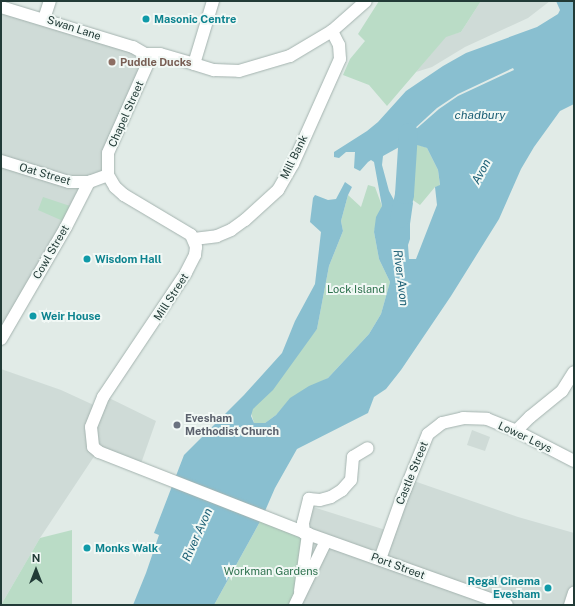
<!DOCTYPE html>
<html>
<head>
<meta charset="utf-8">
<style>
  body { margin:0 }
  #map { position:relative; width:575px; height:606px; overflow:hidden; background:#e1ebe7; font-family:"Public Sans",sans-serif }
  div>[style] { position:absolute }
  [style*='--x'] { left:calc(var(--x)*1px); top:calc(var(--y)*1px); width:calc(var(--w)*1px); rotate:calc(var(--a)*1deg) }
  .built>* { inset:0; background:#cfdbd7 }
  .green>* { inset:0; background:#badcc6 }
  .water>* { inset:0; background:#89bfd0 }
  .pier>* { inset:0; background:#e1ebe7 }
  .river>* { height:19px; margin:-9.5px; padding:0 9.5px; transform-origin:9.5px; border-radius:9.5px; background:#89bfd0 }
  .roads { filter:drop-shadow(0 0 1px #a4b3af) drop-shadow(0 0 1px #a4b3af) }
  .street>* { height:12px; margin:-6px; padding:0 6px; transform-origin:6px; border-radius:6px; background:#fff }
  .secondary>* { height:12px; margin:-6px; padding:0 6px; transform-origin:6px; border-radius:6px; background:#fff }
  .dots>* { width:11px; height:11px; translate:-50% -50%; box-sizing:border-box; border:2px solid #f1f8f5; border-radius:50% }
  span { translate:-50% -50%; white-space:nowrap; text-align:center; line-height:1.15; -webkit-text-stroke:4px #f1f8f5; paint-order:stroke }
  .culture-label { font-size:11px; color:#0d838f; font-weight:700 }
  .left { translate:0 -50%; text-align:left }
  .right { translate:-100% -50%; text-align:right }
  .street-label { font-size:11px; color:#223b37 }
  .education-label { font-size:11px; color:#785e54; font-weight:700 }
  .park-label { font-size:11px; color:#2d714d }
  .worship-label { font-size:11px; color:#5b616d; font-weight:700 }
  .water-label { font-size:12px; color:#1d6076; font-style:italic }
  .frame { position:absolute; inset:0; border:2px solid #223b37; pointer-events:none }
  .north { position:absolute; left:16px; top:550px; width:40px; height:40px; -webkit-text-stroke:3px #f1f8f5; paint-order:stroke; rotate:0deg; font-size:11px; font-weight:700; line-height:16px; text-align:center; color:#223b37 }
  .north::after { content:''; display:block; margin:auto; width:14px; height:18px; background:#223b37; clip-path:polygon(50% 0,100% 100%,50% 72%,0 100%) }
</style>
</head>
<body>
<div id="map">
  <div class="built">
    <div style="clip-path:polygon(481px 1px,550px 1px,528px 18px,465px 47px,432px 67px,416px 72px,446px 36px,461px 32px)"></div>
    <div style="clip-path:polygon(1px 6px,145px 54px,104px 175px,89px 187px,1px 342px)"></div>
    <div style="clip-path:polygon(1px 369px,61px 390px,98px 407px,105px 396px,156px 421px,138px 472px,95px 455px,40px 538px,1px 605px)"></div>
    <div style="clip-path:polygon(472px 430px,490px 437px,485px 451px,467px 445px)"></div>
    <div style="clip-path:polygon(411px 480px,518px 517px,574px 533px,574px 605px,295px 605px,306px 529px,313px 507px,392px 532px)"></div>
  </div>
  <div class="green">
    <div style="clip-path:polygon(379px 1px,481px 1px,461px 32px,446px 37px,387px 106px,369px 85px,343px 75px,350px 59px,365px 41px,358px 34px)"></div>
    <div style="clip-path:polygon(414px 143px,427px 148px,438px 170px,440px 186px,435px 187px,420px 205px,404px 194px)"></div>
    <div style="clip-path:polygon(368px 185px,375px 187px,382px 206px,374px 232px,379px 259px,390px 282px,381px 314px,369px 334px,328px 378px,291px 398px,276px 415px,265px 423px,254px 423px,250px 409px,317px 329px,329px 266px,343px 231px,341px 221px,348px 195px,361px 207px)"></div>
    <div style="clip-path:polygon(43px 197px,70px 206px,63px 221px,38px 210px)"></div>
    <div style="clip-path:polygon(262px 518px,304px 533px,295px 605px,214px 605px)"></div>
    <div style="clip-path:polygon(72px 530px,72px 605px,1px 605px,40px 538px)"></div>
  </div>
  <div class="water">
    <div style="clip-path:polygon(evenodd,556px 1px,574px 1px,574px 104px,560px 111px,534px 147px,521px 169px,499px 219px,451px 296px,401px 370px,386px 389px,374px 397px,368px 413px,297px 449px,275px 488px,262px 518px,214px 605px,133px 605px,146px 573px,159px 535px,154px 533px,184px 455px,244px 395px,282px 353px,295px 321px,315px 284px,321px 232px,310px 222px,313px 198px,315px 195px,328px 200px,336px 199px,345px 182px,352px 187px,348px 195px,341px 221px,343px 231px,329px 266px,317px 329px,273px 390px,253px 409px,251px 416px,254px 423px,265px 423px,276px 415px,290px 398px,309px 386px,328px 378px,369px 334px,381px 314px,390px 282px,379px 259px,374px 232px,376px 217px,382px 206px,374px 162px,371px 160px,368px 162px,360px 171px,354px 168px,355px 152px,346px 152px,339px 158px,334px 157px,334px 152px,367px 131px,378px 122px,406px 91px,443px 66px,466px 53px,537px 27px,558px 14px,560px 10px,556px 1px,414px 144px,427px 148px,438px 170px,440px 185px,435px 187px,437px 205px,416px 259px,409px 259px,408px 245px,410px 239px,410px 224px,413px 203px,407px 195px,401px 194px,399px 200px,395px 202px,389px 191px,382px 165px,383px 156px,401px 146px,403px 158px,412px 158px,414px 144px)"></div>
  </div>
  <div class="pier">
    <div style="clip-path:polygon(513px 68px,514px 70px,458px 96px,439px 109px,415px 130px,413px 145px,412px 145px,413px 130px,437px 108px,458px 94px)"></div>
  </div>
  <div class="river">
    <div style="--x:399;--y:218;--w:25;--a:-78"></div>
    <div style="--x:404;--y:194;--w:62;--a:-86.3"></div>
  </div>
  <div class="roads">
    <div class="street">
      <div style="--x:1;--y:7;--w:138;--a:16.9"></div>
      <div style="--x:133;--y:47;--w:14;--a:30"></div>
      <div style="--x:145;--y:54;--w:9;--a:72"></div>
      <div style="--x:148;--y:63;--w:98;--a:114"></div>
      <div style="--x:108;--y:153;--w:22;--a:90"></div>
      <div style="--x:108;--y:175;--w:14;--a:60"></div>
      <div style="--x:115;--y:187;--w:12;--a:42"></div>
      <div style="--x:124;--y:195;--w:78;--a:30.8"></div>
      <div style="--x:191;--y:235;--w:13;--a:67"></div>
      <div style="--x:196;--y:247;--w:8;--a:97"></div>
      <div style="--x:195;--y:255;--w:20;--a:117"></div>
      <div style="--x:186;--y:273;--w:149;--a:123.8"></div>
      <div style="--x:103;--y:397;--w:32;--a:112"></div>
      <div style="--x:91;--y:427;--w:20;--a:84"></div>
      <div style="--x:93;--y:447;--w:8;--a:40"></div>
      <div style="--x:99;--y:452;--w:225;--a:21.4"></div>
      <div style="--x:44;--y:19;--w:19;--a:-72"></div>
      <div style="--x:145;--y:54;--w:15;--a:0"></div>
      <div style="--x:160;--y:54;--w:35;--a:16"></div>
      <div style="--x:194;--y:64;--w:66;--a:-73.2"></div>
      <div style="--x:194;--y:64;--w:21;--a:17"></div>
      <div style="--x:214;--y:70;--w:25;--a:2"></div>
      <div style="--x:239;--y:71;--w:53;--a:-16.4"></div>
      <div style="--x:290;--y:56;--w:49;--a:-30.8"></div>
      <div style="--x:332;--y:31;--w:45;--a:-41.4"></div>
      <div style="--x:1;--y:161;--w:71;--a:17.2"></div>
      <div style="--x:69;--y:182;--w:20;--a:0"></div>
      <div style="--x:194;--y:239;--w:23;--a:-7"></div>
      <div style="--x:217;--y:236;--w:15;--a:-23"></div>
      <div style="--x:231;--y:230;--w:17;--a:-36"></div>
      <div style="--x:245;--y:220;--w:45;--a:-42.3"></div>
      <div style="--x:278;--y:190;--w:30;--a:-60"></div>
      <div style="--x:293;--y:164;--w:115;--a:-65.9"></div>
      <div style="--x:340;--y:59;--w:14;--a:-94"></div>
      <div style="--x:339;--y:45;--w:16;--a:-117"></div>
      <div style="--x:1;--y:339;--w:129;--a:-59.9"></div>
      <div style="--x:66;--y:227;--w:51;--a:-62.9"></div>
      <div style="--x:89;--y:182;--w:20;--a:-20"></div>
      <div style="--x:516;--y:431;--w:20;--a:-45"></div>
      <div style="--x:530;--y:417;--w:41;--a:-39.1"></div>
      <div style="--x:562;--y:391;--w:22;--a:-58"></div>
      <div style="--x:304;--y:533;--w:10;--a:-96"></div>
      <div style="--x:303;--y:523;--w:25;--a:-76"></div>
      <div style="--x:309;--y:499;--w:11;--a:5"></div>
      <div style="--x:320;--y:500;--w:11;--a:-15"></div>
      <div style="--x:331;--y:497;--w:13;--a:-32"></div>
      <div style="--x:342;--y:490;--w:13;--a:-48"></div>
      <div style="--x:351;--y:480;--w:23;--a:-85"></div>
      <div style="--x:353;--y:457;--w:17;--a:-31"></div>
      <div style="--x:380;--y:559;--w:63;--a:-70.4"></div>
      <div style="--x:401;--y:500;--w:71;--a:-67.8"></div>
      <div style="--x:428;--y:434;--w:18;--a:-38"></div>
      <div style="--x:442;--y:423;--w:22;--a:-13"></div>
      <div style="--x:463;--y:418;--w:24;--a:2"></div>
      <div style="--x:487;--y:419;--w:31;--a:22"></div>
      <div style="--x:516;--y:431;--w:65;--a:27.3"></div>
      <div style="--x:570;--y:605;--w:13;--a:-72"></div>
    </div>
    <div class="secondary">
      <div style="--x:300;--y:591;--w:58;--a:-82"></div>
      <div style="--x:308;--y:534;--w:211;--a:19.6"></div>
      <div style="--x:295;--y:605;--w:71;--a:-64.2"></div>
    </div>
  </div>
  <div class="dots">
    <div style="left:146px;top:19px;background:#0f9aa8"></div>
    <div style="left:112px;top:62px;background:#8d6e63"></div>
    <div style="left:87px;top:259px;background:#0f9aa8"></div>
    <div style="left:33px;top:316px;background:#0f9aa8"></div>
    <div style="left:177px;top:425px;background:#6b7280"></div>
    <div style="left:87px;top:548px;background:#0f9aa8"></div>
    <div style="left:548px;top:588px;background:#0f9aa8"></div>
  </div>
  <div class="culture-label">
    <span class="left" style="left:154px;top:19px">Masonic Centre</span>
    <span class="left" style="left:95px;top:259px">Wisdom Hall</span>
    <span class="left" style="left:41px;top:316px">Weir House</span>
    <span class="left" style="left:95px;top:548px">Monks Walk</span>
    <span class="right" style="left:540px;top:588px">Regal Cinema<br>Evesham</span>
  </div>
  <div class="street-label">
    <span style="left:74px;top:28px;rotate:18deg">Swan Lane</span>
    <span style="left:126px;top:114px;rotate:-66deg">Chapel Street</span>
    <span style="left:294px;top:157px;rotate:-64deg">Mill Bank</span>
    <span style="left:45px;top:174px;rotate:16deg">Oat Street</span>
    <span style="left:51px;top:252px;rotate:-60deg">Cowl Street</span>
    <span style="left:171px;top:297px;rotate:-57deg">Mill Street</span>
    <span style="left:525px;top:437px;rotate:25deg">Lower Leys</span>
    <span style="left:412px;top:473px;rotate:-68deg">Castle Street</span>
    <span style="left:398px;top:566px;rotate:20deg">Port Street</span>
  </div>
  <div class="education-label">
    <span class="left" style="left:120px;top:62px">Puddle Ducks</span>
  </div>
  <div class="park-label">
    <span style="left:356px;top:289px">Lock Island</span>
    <span style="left:271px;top:571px">Workman Gardens</span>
  </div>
  <div class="worship-label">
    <span class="left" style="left:185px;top:425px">Evesham<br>Methodist Church</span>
  </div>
  <div class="water-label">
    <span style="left:480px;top:116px">chadbury</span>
    <span style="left:482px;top:172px;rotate:-62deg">Avon</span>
    <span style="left:400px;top:278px;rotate:83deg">River Avon</span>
    <span style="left:198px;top:535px;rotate:-66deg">River Avon</span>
  </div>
  <div class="frame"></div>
  <div class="north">N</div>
</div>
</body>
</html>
